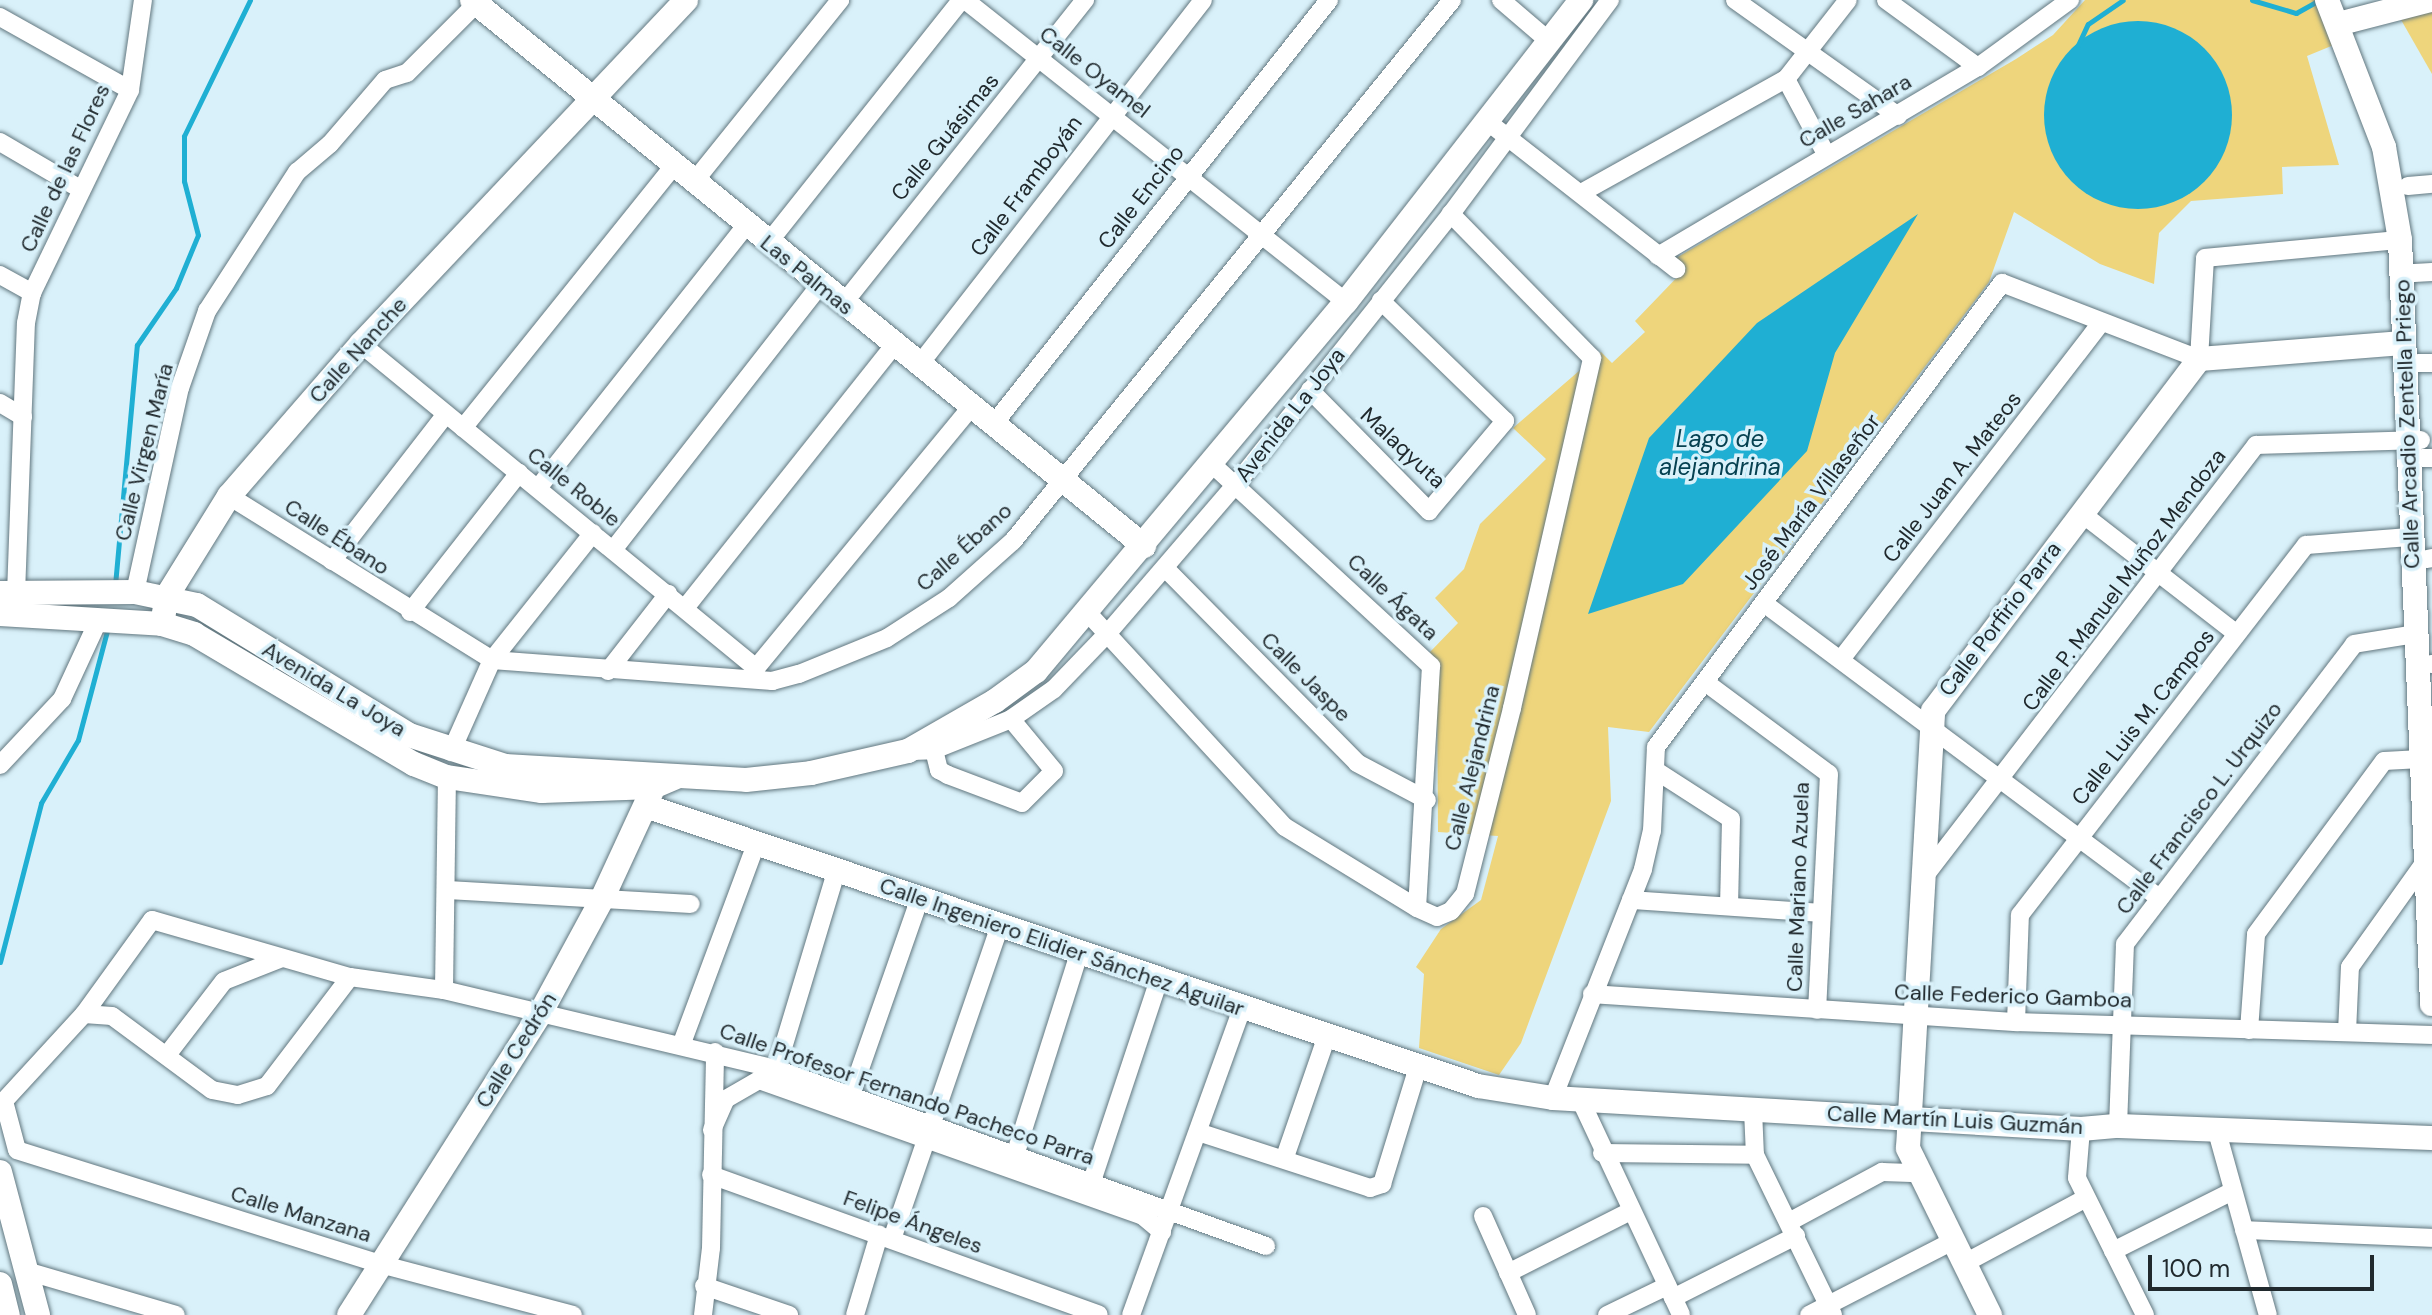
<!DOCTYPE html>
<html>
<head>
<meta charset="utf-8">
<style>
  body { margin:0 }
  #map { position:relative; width:2432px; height:1315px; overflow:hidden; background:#d9f1fa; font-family:"DM Sans",sans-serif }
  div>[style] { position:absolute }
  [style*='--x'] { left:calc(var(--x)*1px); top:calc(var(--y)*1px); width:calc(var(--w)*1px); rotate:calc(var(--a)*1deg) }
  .green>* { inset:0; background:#eed57c }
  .water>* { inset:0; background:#1fafd3 }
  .round { border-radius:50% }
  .stream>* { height:5px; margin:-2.5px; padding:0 2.5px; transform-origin:2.5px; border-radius:2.5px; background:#1fafd3 }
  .roads { filter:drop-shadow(0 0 2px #62777f) drop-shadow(0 0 2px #62777f) }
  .street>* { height:18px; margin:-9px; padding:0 9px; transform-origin:9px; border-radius:9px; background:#fff }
  .secondary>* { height:24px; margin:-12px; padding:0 12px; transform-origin:12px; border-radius:12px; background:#fff }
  span { translate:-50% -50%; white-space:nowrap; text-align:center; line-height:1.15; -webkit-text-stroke:7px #d9f1fa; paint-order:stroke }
  .street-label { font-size:22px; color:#20292d }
  .water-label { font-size:24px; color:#064151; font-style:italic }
  .scale { position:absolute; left:2148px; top:1255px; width:226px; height:36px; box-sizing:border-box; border:4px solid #20292d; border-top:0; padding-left:10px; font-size:24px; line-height:28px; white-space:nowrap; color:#20292d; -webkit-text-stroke:6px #d9f1fa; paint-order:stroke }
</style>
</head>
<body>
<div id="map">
  <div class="green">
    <div style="clip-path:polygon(2085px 0,2320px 0,2341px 42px,2307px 56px,2339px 165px,2282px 167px,2283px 194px,2191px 201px,2159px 233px,2154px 284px,2100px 264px,2014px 212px,1989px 282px,1649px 732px,1608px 727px,1611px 801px,1521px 1043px,1499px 1075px,1419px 1048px,1424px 974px,1416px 967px,1441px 929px,1481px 900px,1498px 836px,1438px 832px,1437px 682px,1430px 652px,1458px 623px,1435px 598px,1464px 569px,1480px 524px,1546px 459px,1513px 428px,1601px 352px,1612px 363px,1645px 332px,1635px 321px,1686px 268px,1676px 258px,2016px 59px,2053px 35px)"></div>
    <div style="clip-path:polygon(2432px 11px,2432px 74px,2400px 18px)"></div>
  </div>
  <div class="water">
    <div class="round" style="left:2044px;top:21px;width:188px;height:188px"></div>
    <div style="clip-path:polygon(1918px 214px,1835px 353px,1807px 451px,1683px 584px,1588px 614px,1649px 438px,1757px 323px)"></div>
  </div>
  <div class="stream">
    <div style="--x:2252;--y:0;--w:46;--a:16.5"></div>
    <div style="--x:2296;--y:13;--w:26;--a:-29"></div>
    <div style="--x:2078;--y:45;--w:23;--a:-65"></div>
    <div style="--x:2088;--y:24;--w:42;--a:-34.4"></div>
    <div style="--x:115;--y:585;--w:241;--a:-84.8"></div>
    <div style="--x:137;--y:345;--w:69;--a:-55.6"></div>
    <div style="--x:176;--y:288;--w:57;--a:-67.5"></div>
    <div style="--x:198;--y:235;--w:56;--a:-104.5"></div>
    <div style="--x:184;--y:181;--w:45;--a:-90"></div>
    <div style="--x:184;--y:136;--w:151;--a:-64.1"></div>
    <div style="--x:0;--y:962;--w:164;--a:-75.5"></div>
    <div style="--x:41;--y:803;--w:73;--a:-59.6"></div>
    <div style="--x:78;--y:740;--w:117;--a:-75.1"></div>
  </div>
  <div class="roads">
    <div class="street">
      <div style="--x:965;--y:0;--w:486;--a:38.4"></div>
      <div style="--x:1501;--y:0;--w:65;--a:40.6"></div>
      <div style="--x:1735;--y:0;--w:200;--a:35.4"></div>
      <div style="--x:1886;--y:0;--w:114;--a:36.1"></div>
      <div style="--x:0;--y:17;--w:149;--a:29.3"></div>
      <div style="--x:1786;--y:79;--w:85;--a:61.9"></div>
      <div style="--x:1488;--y:122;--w:239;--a:38"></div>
      <div style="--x:0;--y:142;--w:93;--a:30.4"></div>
      <div style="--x:693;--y:183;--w:235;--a:-51.2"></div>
      <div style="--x:2408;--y:186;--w:24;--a:-5"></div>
      <div style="--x:1581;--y:193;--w:235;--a:-29.1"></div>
      <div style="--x:1786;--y:79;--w:100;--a:-51.9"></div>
      <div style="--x:768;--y:243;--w:310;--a:-51.5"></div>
      <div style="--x:1658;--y:256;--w:372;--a:-30.6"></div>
      <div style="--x:1978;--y:67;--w:114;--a:-36.1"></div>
      <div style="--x:2414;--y:273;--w:18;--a:-3"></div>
      <div style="--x:0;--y:275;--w:37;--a:29"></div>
      <div style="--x:843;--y:304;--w:389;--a:-51.5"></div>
      <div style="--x:361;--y:344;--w:511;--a:39.36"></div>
      <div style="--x:2418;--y:363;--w:14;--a:0"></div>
      <div style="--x:919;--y:365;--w:462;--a:-52.1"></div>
      <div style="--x:1310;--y:390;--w:170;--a:45.5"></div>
      <div style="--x:1429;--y:511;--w:118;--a:-49.8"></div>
      <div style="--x:1505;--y:421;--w:173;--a:-135.9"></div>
      <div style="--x:0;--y:403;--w:27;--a:31"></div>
      <div style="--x:993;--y:425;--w:542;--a:-51.67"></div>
      <div style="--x:463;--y:428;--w:335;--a:-51.2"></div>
      <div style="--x:2422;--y:458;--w:10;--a:0"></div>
      <div style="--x:1213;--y:465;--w:297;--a:42.7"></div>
      <div style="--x:1431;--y:666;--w:242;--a:93.3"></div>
      <div style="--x:538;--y:488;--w:335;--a:-51.6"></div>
      <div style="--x:229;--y:496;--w:310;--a:31.9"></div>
      <div style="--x:492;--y:660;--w:281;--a:4.3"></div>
      <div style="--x:772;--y:681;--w:28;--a:-15"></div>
      <div style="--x:799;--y:674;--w:95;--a:-22.2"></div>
      <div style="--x:887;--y:638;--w:74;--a:-32.8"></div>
      <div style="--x:949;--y:598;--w:86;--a:-41.7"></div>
      <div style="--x:1013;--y:541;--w:697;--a:-50.94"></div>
      <div style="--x:2081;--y:513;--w:197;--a:37.8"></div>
      <div style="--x:613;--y:550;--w:336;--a:-52"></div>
      <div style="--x:2427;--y:559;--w:5;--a:-11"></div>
      <div style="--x:332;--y:561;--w:186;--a:-52.2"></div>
      <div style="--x:1166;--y:569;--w:272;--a:45.4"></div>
      <div style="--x:1357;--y:763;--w:79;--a:27.9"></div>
      <div style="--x:135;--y:592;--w:209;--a:-77.6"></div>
      <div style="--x:180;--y:388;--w:82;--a:-70.7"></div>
      <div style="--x:207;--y:311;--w:166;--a:-57.1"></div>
      <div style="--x:297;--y:172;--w:43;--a:-40.3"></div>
      <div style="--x:330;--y:144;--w:84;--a:-49.3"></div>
      <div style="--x:385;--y:80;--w:23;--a:-18"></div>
      <div style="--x:407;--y:73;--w:103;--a:-45"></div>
      <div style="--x:16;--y:594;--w:271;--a:-87.9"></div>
      <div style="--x:26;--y:323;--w:31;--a:-79"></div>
      <div style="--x:32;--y:293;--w:225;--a:-64.2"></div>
      <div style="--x:130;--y:90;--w:91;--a:-81.8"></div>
      <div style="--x:1765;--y:604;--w:492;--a:36.7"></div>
      <div style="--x:685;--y:608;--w:336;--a:-51.5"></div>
      <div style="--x:410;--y:612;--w:177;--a:-51.9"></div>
      <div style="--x:1087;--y:612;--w:292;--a:47.4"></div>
      <div style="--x:1285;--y:827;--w:155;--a:31.5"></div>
      <div style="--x:1417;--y:908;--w:22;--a:24"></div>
      <div style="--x:1437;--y:917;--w:15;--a:-23"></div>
      <div style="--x:1451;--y:911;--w:22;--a:-51"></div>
      <div style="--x:1465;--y:894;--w:192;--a:-75.8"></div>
      <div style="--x:1512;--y:708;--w:359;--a:-77.1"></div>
      <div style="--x:1592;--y:358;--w:202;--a:-134.4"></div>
      <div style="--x:1842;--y:658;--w:422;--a:-52.3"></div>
      <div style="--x:2431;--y:664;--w:1;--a:0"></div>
      <div style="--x:608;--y:671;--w:98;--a:-52.1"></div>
      <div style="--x:755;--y:679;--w:11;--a:-85"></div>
      <div style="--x:756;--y:668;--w:338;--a:-50.5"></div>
      <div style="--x:1705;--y:682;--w:154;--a:36.6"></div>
      <div style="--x:1829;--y:774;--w:236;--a:92.9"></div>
      <div style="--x:934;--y:750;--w:21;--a:76"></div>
      <div style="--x:939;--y:770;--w:10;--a:29"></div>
      <div style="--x:948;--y:775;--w:79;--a:20.7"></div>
      <div style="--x:1022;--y:803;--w:45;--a:-45"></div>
      <div style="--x:1054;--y:771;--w:67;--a:-129.6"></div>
      <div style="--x:911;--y:751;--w:23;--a:-2"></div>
      <div style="--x:934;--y:750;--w:83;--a:-21.9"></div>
      <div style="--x:1011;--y:719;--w:52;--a:-34.9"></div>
      <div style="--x:1054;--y:689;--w:76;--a:-46.1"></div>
      <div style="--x:1107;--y:634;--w:199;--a:-49.3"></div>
      <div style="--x:1237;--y:483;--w:344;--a:-51.5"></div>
      <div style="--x:1451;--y:214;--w:267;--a:-53.4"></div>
      <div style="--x:451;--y:752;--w:101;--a:-66"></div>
      <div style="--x:492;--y:660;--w:162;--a:-51.5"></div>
      <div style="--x:0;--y:765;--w:91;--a:-46.8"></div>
      <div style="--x:62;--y:699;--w:86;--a:-65.2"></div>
      <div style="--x:1655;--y:770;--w:90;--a:32.8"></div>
      <div style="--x:1731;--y:819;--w:87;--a:91.3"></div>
      <div style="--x:1927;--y:873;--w:540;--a:-52.45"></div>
      <div style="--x:2256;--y:445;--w:165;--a:-1.7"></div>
      <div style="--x:448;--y:890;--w:243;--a:3.3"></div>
      <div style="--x:1631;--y:900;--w:190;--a:3.9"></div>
      <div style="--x:444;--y:990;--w:213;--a:-89.2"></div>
      <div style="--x:1592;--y:994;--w:425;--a:3.8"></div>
      <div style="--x:2016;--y:1022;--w:416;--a:1.8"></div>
      <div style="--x:84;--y:1014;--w:28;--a:4"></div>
      <div style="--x:112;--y:1016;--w:124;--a:36.5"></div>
      <div style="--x:212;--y:1090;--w:26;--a:11"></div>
      <div style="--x:238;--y:1095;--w:30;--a:-17"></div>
      <div style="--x:267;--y:1086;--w:137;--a:-52.7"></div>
      <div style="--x:2016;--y:1022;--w:107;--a:-87.9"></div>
      <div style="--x:2020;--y:915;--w:468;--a:-52.3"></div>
      <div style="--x:2306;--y:545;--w:104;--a:-4.4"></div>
      <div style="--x:2249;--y:1030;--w:96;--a:-85.8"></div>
      <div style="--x:2256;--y:934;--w:215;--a:-53.5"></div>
      <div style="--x:2384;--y:761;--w:37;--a:-3"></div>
      <div style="--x:2347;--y:1032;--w:65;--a:-87.4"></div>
      <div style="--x:2350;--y:967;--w:129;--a:-54.5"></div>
      <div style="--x:682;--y:1043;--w:212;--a:-69.6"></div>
      <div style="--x:167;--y:1055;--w:93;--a:-52.4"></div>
      <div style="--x:224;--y:981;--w:62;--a:-21.6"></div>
      <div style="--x:773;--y:1081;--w:221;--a:-73.2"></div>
      <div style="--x:1553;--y:1098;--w:246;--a:-68.5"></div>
      <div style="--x:1643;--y:869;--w:39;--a:-77"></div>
      <div style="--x:1652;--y:831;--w:84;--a:-87.3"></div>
      <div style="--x:1656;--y:747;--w:579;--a:-53.29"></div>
      <div style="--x:2002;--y:283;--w:211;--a:21.1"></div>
      <div style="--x:2199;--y:359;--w:101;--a:-86.6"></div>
      <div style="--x:2205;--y:258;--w:196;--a:-5.3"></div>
      <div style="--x:1580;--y:1099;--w:238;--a:64.9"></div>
      <div style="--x:847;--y:1106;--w:221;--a:-70.7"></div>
      <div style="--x:1753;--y:1110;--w:45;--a:87.5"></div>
      <div style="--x:1755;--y:1155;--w:178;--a:64"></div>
      <div style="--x:2118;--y:1126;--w:182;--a:-87.8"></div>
      <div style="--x:2125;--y:944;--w:377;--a:-52.6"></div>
      <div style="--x:2354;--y:644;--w:62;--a:-9.3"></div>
      <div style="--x:2216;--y:1128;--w:194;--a:74.5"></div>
      <div style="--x:2081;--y:1129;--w:49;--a:94.7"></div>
      <div style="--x:2077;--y:1178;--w:153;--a:63.6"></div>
      <div style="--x:712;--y:1130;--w:34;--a:-66"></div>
      <div style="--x:726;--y:1099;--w:38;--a:-30"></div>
      <div style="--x:759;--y:1080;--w:407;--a:19.5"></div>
      <div style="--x:1143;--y:1216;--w:25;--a:40"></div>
      <div style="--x:1201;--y:1133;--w:178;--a:18"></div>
      <div style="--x:1370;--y:1188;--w:13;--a:-18"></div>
      <div style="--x:1382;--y:1184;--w:126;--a:-72.9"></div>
      <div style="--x:1602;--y:1153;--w:153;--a:0.7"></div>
      <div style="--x:1285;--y:1157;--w:128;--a:-70.9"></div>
      <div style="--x:1011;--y:1168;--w:225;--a:-72.4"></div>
      <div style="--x:711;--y:1175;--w:412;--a:19.8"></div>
      <div style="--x:1088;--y:1193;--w:225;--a:-71.6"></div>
      <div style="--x:1483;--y:1216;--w:108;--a:66"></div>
      <div style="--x:1789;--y:1222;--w:106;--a:-28.3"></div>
      <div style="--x:1882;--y:1172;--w:37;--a:2"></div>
      <div style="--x:2244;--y:1230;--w:188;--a:2.4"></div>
      <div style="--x:892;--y:1239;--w:332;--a:-71"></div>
      <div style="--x:2113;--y:1251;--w:134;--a:-26.6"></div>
      <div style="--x:1965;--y:1263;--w:137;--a:-28.2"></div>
      <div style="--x:26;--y:1271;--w:156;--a:16.3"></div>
      <div style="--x:1508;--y:1273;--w:138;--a:-26.8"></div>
      <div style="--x:704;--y:1286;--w:90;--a:18.8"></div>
      <div style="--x:1673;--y:1298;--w:138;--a:-26.8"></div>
      <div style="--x:573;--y:1315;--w:200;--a:-165.2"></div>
      <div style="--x:380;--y:1264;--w:380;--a:-162.6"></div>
      <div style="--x:17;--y:1150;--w:51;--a:-104.9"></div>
      <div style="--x:4;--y:1101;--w:118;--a:-47.4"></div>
      <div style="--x:84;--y:1014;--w:116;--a:-54.1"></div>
      <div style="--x:152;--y:920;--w:206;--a:16.1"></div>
      <div style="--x:350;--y:977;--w:95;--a:7.9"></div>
      <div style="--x:444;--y:990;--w:341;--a:13.4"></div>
      <div style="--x:776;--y:1069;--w:521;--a:19.86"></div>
      <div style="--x:703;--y:1315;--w:67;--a:-83.2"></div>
      <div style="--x:711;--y:1248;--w:196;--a:-88.8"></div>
      <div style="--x:855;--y:1315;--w:84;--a:-73.3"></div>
      <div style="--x:1131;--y:1315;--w:326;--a:-70.1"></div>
      <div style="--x:1607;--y:1315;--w:67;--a:-25.8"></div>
      <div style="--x:1809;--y:1315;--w:162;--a:-27.2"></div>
    </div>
    <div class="secondary">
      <div style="--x:472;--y:0;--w:866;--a:39.09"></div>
      <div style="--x:2327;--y:0;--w:158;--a:68.8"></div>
      <div style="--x:2384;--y:147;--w:94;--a:80.2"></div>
      <div style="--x:2400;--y:240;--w:765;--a:87.6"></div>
      <div style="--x:2338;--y:24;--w:96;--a:-14.5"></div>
      <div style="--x:0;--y:593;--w:135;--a:-0.4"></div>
      <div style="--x:135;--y:592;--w:63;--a:11.8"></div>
      <div style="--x:197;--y:605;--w:249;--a:31.5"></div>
      <div style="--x:409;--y:735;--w:101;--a:17.9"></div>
      <div style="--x:505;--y:766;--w:241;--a:3.3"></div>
      <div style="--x:746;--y:780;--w:65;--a:-6.1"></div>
      <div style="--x:811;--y:773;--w:99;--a:-12.8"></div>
      <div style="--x:908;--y:751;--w:100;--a:-29.9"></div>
      <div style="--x:995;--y:701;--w:51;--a:-36.2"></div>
      <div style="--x:1036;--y:671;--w:482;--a:-50"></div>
      <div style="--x:1346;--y:302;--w:383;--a:-52.1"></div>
      <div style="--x:0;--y:614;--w:162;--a:3.5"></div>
      <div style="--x:162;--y:624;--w:34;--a:17"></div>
      <div style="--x:194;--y:634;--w:256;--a:30.6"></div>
      <div style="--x:414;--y:764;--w:35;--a:22"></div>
      <div style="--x:447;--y:777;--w:96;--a:8.4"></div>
      <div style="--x:542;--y:791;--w:111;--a:-2.1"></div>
      <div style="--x:653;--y:787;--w:23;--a:-23"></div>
      <div style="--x:162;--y:624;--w:28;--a:-80"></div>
      <div style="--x:167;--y:596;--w:118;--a:-58.2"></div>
      <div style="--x:229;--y:496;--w:201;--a:-49"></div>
      <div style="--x:361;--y:344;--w:473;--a:-46.6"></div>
      <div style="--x:646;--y:806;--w:878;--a:18.6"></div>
      <div style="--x:1478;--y:1086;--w:76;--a:9.1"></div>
      <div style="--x:1553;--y:1098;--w:529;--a:3.36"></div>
      <div style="--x:2081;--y:1129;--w:37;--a:-5"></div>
      <div style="--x:2118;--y:1126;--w:314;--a:2.2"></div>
      <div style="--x:0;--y:1172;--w:148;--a:75.1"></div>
      <div style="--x:0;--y:1284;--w:32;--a:76"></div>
      <div style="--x:349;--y:1315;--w:359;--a:-57.6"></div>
      <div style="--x:541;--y:1012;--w:128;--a:-61.6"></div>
      <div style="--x:602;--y:899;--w:117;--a:-65.2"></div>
      <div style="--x:1990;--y:1315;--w:186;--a:-116.2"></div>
      <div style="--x:1908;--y:1148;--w:438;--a:-86.7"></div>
      <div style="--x:1933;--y:711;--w:441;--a:-52.9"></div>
      <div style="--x:2199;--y:359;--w:205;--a:-4.5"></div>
    </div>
  </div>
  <div class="street-label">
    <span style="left:1095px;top:72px;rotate:38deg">Calle Oyamel</span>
    <span style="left:1855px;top:111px;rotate:-30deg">Calle Sahara</span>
    <span style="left:945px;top:137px;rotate:-51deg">Calle Guásimas</span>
    <span style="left:65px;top:168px;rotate:-65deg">Calle de las Flores</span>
    <span style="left:1026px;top:186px;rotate:-53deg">Calle Framboyán</span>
    <span style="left:1141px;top:197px;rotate:-52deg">Calle Encino</span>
    <span style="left:807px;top:275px;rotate:39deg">Las Palmas</span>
    <span style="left:358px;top:350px;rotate:-48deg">Calle Nanche</span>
    <span style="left:1290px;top:415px;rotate:-52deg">Avenida La Joya</span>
    <span style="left:2407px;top:424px;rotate:-92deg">Calle Arcadio Zentella Priego</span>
    <span style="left:1403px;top:448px;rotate:43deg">Malaqyuta</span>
    <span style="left:144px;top:452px;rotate:-76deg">Calle Virgen María</span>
    <span style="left:1952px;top:477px;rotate:-52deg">Calle Juan A. Mateos</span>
    <span style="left:574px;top:487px;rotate:39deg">Calle Roble</span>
    <span style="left:1811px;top:502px;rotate:-53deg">José María Villaseñor</span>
    <span style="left:337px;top:537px;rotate:33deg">Calle Ébano</span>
    <span style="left:964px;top:547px;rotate:-42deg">Calle Ébano</span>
    <span style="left:2124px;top:580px;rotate:-53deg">Calle P. Manuel Muñoz Mendoza</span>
    <span style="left:1393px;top:597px;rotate:43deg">Calle Ágata</span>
    <span style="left:2000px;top:619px;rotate:-53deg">Calle Porfirio Parra</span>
    <span style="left:1306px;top:677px;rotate:45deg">Calle Jaspe</span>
    <span style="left:334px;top:689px;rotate:31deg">Avenida La Joya</span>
    <span style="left:2143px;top:717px;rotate:-52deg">Calle Luis M. Campos</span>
    <span style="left:1472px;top:768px;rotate:-76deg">Calle Alejandrina</span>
    <span style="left:2199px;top:808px;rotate:-53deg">Calle Francisco L. Urquizo</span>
    <span style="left:1798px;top:887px;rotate:-88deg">Calle Mariano Azuela</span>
    <span style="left:1062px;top:947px;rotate:19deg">Calle Ingeniero Elidier Sánchez Aguilar</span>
    <span style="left:2013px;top:996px;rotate:2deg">Calle Federico Gamboa</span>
    <span style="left:516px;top:1050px;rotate:-58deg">Calle Cedrón</span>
    <span style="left:907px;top:1094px;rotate:19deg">Calle Profesor Fernando Pacheco Parra</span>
    <span style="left:1955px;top:1120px;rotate:3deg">Calle Martín Luis Guzmán</span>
    <span style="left:301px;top:1214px;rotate:17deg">Calle Manzana</span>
    <span style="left:913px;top:1222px;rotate:20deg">Felipe Ángeles</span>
  </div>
  <div class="water-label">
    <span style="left:1720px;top:453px">Lago de<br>alejandrina</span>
  </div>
  <div class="scale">100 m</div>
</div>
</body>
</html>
